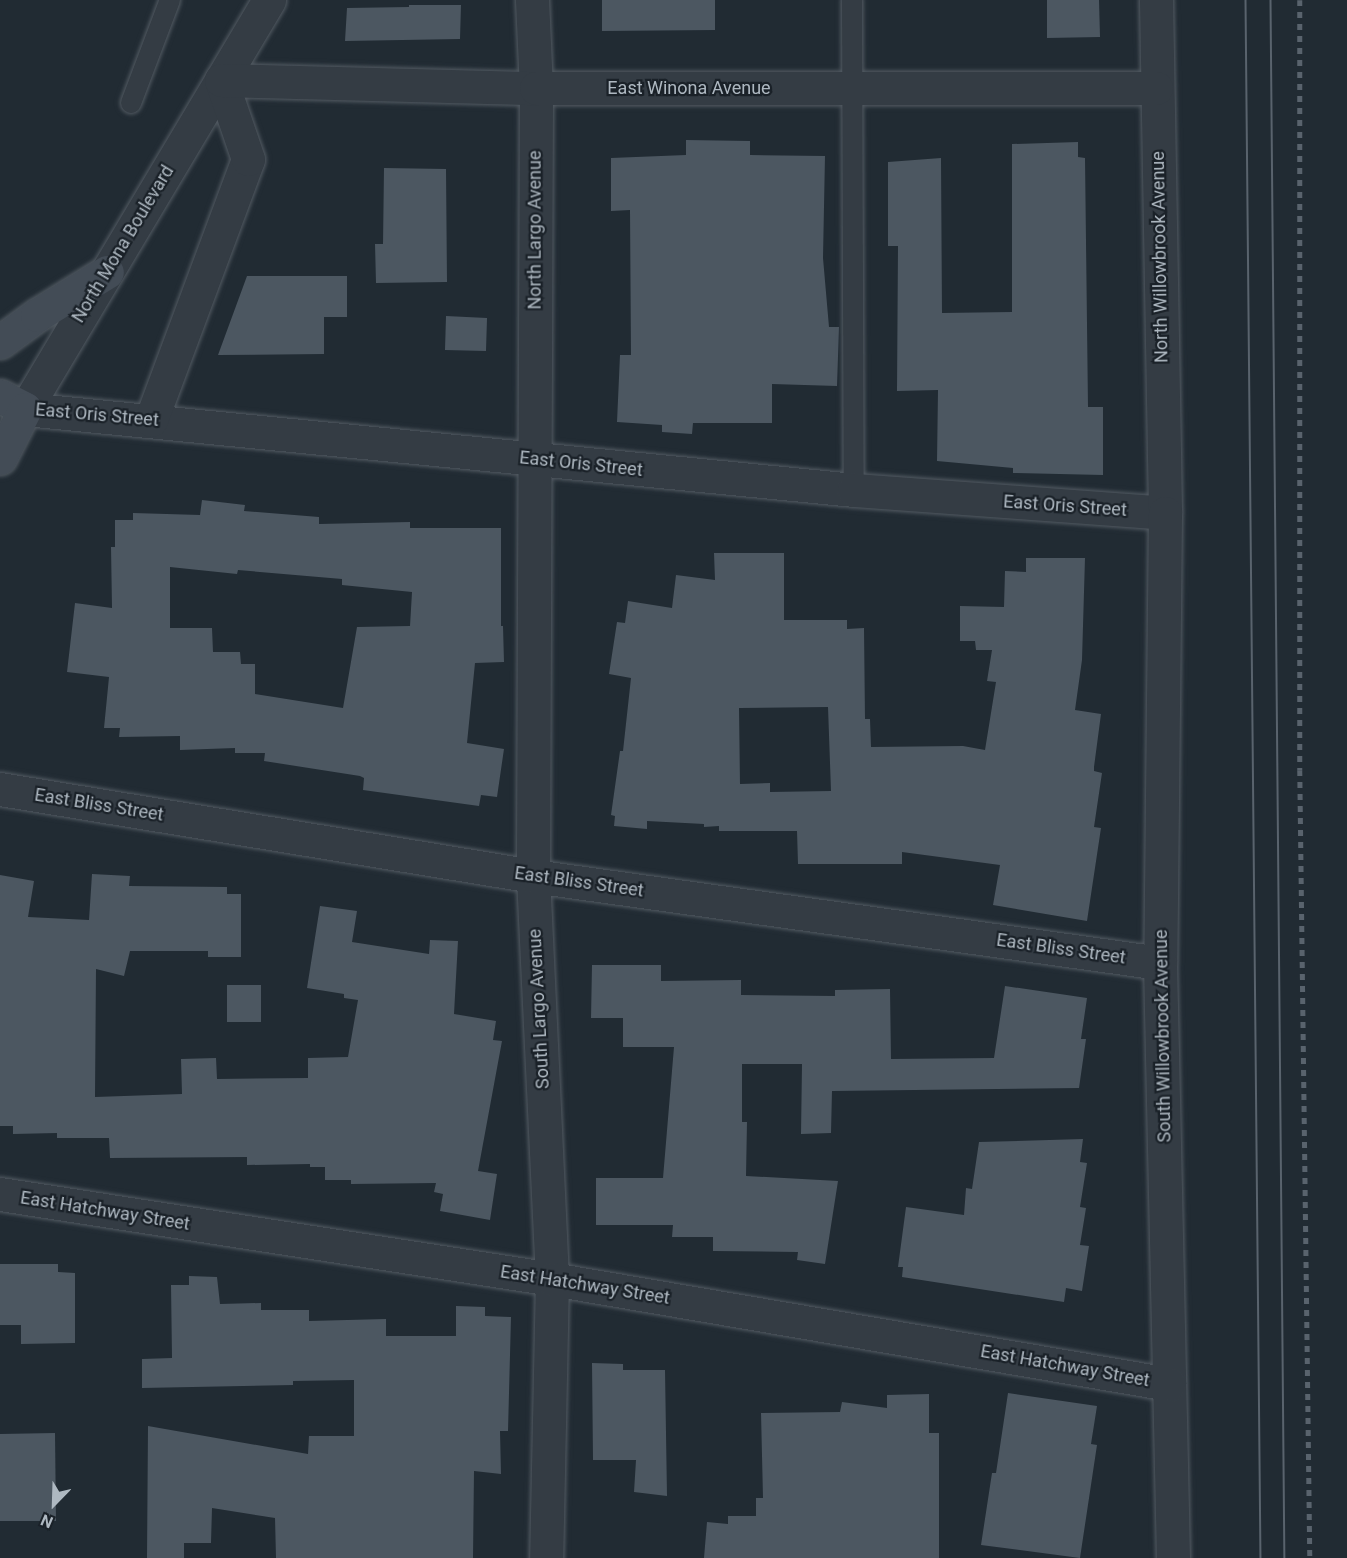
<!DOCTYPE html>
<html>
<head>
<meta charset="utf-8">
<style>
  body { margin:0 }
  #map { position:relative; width:1347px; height:1558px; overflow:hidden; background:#212b33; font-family:Roboto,sans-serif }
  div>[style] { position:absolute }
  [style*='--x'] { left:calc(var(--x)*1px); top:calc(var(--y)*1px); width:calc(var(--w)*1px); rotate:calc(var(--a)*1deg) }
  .building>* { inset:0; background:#4c5761 }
  .roads { filter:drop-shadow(0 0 2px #525a62) drop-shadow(0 0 2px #525a62) }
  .lane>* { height:20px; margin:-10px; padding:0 10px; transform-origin:10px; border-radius:10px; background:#343c44 }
  .street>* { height:33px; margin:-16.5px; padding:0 16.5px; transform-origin:16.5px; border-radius:16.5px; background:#343c44 }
  .secondary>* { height:33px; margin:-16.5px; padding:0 16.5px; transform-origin:16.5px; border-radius:16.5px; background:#434c56 }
  .tram>* { height:1.5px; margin:-0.75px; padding:0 0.75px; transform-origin:0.75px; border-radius:0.75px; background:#59636d }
  .rail>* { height:4.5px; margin-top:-2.25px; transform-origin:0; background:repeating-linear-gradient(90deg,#59636d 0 6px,transparent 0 12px) }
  span { translate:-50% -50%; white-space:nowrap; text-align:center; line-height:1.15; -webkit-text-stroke:4.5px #1a2128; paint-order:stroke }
  .street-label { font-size:18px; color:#aeb8c1 }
  .north { position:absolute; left:24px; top:1474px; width:60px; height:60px; -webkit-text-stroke:4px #1a2128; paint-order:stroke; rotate:203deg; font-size:16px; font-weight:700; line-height:24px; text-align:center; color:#aeb8c1 }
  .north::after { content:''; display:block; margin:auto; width:21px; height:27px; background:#aeb8c1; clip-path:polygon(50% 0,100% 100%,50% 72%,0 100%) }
</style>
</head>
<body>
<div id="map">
  <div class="building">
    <div style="clip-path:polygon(602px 0,715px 0,715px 30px,602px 31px)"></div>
    <div style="clip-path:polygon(1047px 0,1099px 0,1100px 37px,1047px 38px)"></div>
    <div style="clip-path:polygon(409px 5px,461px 5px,460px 39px,345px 41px,347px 8px,409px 7px)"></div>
    <div style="clip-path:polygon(686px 140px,750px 141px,750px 155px,825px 156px,823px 258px,829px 327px,839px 327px,837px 386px,772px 384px,772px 423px,693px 423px,692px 434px,662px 432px,662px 425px,617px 422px,620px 355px,631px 355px,630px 210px,611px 211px,611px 158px,686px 155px)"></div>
    <div style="clip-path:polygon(1078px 142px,1078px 157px,1085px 158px,1088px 407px,1103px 407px,1103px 475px,1013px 473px,1013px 468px,937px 461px,938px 390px,897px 391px,898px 246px,888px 246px,888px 162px,941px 158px,942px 313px,1012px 312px,1012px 144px)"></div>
    <div style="clip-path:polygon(384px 168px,446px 169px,447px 282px,376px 283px,375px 244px,383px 244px)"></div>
    <div style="clip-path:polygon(247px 276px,347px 276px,347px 317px,324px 317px,324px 354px,218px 355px)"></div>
    <div style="clip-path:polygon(446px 316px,487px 318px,486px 351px,445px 350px)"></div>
    <div style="clip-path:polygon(evenodd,202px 500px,245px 505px,244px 511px,319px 517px,319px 524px,410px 522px,410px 528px,501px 528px,501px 626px,503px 626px,504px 662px,475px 663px,467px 743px,504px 749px,497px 797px,481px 795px,479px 806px,363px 790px,364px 778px,360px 776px,264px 761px,265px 753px,235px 753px,235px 748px,180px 750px,180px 736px,119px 737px,120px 728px,104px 728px,109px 677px,67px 672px,75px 603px,112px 608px,111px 547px,115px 547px,115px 520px,133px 520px,133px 513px,200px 515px,202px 500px,170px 567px,237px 574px,238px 570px,342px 579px,342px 585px,412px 592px,410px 626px,357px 627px,343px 708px,255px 694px,255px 664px,241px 664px,240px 652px,213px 652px,212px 628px,170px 628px,170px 567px)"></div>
    <div style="clip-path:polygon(evenodd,714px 553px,784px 553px,784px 620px,847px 620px,847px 629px,864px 628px,865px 719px,870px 719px,871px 747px,963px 746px,985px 750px,996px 682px,987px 681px,992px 650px,976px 650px,975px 641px,960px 641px,960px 606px,1004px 607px,1005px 571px,1026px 572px,1026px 558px,1085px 558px,1082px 660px,1075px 710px,1101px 714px,1094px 767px,1094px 771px,1102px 773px,1094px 827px,1101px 828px,1087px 921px,993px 905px,1000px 865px,902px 852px,902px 864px,798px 864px,797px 831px,719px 831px,719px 826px,704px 827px,704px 824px,647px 821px,647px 829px,614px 826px,615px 816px,611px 815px,620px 751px,623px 751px,631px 678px,609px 674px,617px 622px,625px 623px,628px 601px,672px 608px,676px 575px,715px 580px,714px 553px,828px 707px,831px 791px,770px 792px,770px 783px,740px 784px,739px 708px,828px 707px)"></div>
    <div style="clip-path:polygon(92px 874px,130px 876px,129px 886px,227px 887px,227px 894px,241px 894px,241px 957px,208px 957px,208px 951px,130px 951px,124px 976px,96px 969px,95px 1097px,182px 1094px,181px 1059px,216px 1058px,217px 1079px,308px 1078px,308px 1058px,348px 1057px,358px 1000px,344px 998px,344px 994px,307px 988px,320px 906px,357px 911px,352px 942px,429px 954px,430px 940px,458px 941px,454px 1014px,496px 1021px,493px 1040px,502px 1041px,478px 1171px,497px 1174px,490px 1220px,440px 1211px,443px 1194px,434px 1192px,436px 1183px,351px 1184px,351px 1180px,325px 1180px,325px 1167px,310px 1167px,310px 1164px,247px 1165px,247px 1157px,110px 1158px,109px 1138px,57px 1138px,57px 1133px,13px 1134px,13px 1126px,0 1126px,0 875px,34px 881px,28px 917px,89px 920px)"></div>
    <div style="clip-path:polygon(592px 965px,661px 965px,661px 981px,741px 980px,741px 995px,835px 996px,835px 990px,890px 989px,891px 1059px,994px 1058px,1005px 986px,1087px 998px,1081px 1039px,1086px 1039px,1079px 1088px,832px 1091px,831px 1133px,801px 1134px,802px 1064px,742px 1064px,742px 1122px,747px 1122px,746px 1176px,838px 1181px,825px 1264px,797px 1260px,798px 1252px,713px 1251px,713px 1237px,672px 1237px,673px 1225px,596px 1225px,596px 1178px,663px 1178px,674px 1047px,623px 1047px,623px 1018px,591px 1018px)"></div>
    <div style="clip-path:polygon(227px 985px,261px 985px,261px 1022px,227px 1022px)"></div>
    <div style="clip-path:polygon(1083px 1139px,1080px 1162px,1087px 1163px,1080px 1207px,1086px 1208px,1080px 1245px,1089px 1246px,1082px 1291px,1066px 1288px,1064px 1302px,902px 1277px,903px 1267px,898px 1267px,906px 1207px,964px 1215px,966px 1188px,972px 1189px,979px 1142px)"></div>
    <div style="clip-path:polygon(0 1264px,58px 1264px,58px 1272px,75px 1273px,75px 1343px,21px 1344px,21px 1325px,0 1325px)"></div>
    <div style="clip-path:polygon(189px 1276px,217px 1277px,220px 1304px,261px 1303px,261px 1310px,309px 1310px,309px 1321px,386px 1319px,386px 1336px,456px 1336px,456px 1306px,485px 1307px,485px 1316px,511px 1317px,508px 1431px,500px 1431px,501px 1474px,474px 1471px,473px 1558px,276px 1558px,275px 1518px,212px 1508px,211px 1543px,184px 1543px,184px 1558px,147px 1558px,148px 1426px,308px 1454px,309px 1436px,354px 1436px,354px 1380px,293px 1381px,293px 1385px,142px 1388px,142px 1359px,172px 1358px,171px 1285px,189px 1285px)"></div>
    <div style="clip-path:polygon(592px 1363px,623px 1364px,623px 1370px,665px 1370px,667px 1496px,634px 1492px,636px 1460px,593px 1460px)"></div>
    <div style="clip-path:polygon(1008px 1393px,1097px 1406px,1091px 1444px,1097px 1445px,1080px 1558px,981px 1545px,992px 1473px,996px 1473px)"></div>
    <div style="clip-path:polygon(929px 1394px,929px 1433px,939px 1433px,939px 1558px,704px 1558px,707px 1522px,728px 1524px,728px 1516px,756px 1516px,756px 1498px,763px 1498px,761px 1413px,840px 1412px,842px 1402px,887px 1408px,887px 1395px)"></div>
    <div style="clip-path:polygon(55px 1433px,56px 1521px,0 1521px,0 1434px)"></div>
  </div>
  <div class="roads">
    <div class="lane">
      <div style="--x:852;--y:0;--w:490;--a:89.8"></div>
      <div style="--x:131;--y:103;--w:110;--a:-69.3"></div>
    </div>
    <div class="street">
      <div style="--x:269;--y:0;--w:476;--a:120.8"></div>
      <div style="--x:25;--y:409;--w:833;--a:5.58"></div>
      <div style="--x:854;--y:490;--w:312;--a:4.2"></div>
      <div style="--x:532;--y:0;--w:88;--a:87.4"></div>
      <div style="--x:536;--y:88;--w:788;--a:90.22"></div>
      <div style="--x:533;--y:876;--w:403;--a:87.3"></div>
      <div style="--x:552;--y:1279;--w:279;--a:91.2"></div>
      <div style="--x:1156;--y:0;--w:513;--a:88.99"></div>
      <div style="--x:1165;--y:513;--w:450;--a:90.6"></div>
      <div style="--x:1160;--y:963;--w:595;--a:88.75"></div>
      <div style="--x:151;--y:420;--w:278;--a:-69.6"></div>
      <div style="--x:248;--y:159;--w:83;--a:-108.9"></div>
      <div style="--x:221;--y:80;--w:315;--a:1.5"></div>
      <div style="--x:536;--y:88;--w:620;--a:0"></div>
      <div style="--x:0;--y:789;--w:540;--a:9.27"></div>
      <div style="--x:533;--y:876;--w:633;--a:7.9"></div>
      <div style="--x:0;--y:1194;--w:559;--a:8.75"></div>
      <div style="--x:552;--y:1279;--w:626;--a:9.66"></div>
    </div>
    <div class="secondary">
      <div style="--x:0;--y:342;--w:46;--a:-36.1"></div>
      <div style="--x:37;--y:315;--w:82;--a:-31.6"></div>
      <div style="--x:0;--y:396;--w:28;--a:27"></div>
      <div style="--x:25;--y:409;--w:55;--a:117"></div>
    </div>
  </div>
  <div class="tram">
    <div style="--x:1246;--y:0;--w:1558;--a:89.45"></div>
    <div style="--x:1271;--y:0;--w:1558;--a:89.49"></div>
  </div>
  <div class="rail">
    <div style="--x:1300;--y:0;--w:770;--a:90"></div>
    <div style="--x:1300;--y:770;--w:788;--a:89.27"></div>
  </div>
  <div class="street-label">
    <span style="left:689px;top:88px">East Winona Avenue</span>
    <span style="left:535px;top:230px;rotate:-90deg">North Largo Avenue</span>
    <span style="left:123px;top:244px;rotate:-59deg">North Mona Boulevard</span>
    <span style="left:1160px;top:257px;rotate:-91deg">North Willowbrook Avenue</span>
    <span style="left:97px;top:415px;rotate:5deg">East Oris Street</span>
    <span style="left:581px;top:464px;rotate:6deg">East Oris Street</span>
    <span style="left:1065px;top:506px;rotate:4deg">East Oris Street</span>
    <span style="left:99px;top:805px;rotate:9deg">East Bliss Street</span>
    <span style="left:579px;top:882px;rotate:8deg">East Bliss Street</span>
    <span style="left:1061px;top:949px;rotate:8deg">East Bliss Street</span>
    <span style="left:539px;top:1009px;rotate:-93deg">South Largo Avenue</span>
    <span style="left:1163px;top:1036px;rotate:-91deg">South Willowbrook Avenue</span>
    <span style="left:105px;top:1211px;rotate:9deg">East Hatchway Street</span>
    <span style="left:585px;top:1285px;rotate:9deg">East Hatchway Street</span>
    <span style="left:1065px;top:1366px;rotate:10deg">East Hatchway Street</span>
  </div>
  <div class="north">N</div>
</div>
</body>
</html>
